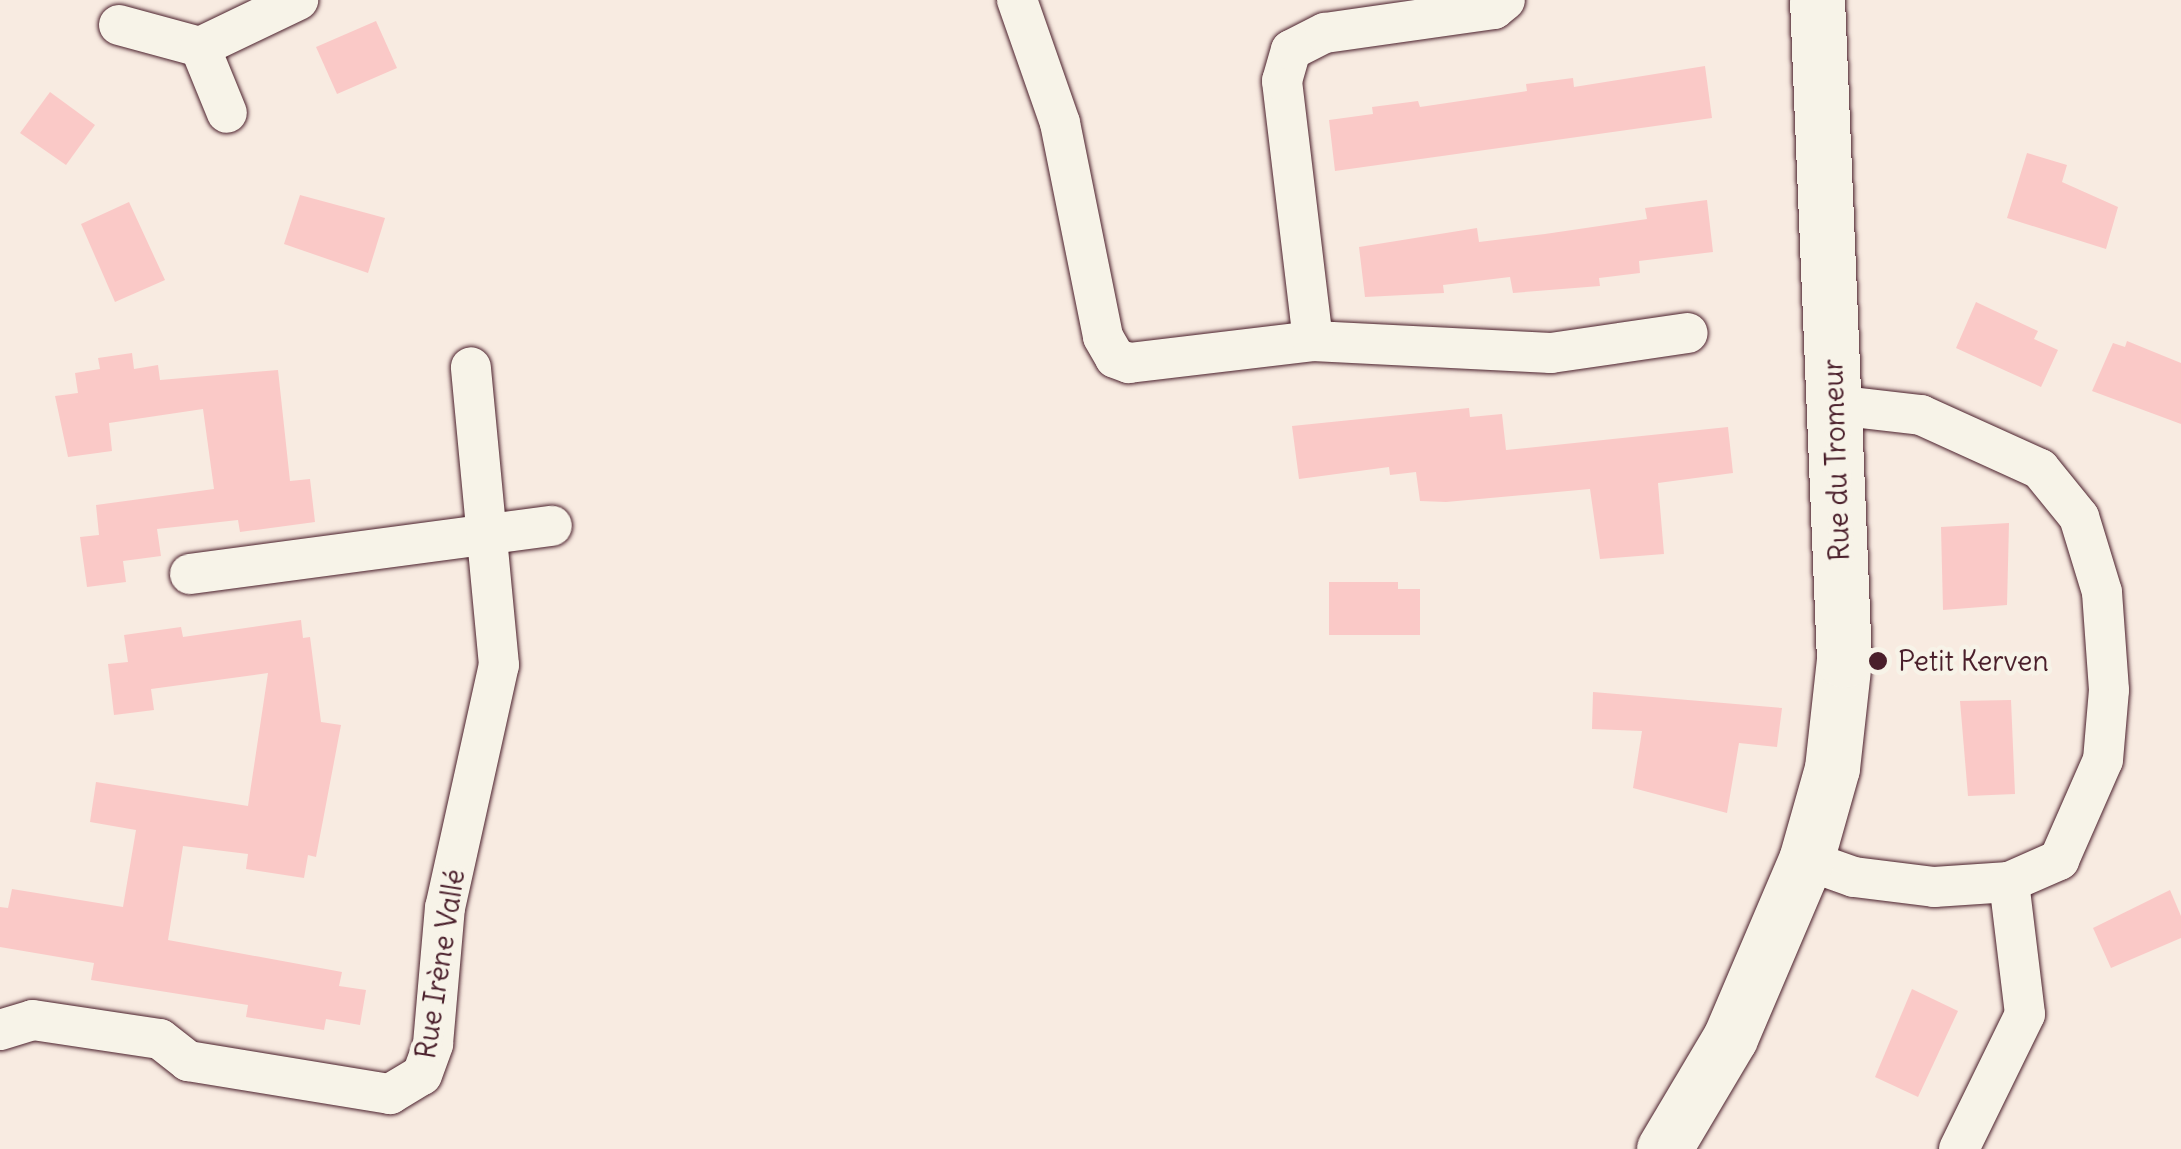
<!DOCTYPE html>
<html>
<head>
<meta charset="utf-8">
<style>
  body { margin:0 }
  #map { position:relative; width:2181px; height:1149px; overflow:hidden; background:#f8ebe1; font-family:Delius,sans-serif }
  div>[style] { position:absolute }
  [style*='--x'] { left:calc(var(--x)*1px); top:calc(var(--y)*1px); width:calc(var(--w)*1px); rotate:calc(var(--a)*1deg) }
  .building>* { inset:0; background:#fac9c7 }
  .roads { filter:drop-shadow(0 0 2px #4a1f2b) drop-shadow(0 0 2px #4a1f2b) }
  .street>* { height:40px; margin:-20px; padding:0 20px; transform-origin:20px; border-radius:20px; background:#f7f3e8 }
  .secondary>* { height:55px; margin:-27.5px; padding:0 27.5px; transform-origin:27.5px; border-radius:27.5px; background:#f7f3e8 }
  .dots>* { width:28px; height:28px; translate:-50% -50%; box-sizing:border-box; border:5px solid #f7f3e8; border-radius:50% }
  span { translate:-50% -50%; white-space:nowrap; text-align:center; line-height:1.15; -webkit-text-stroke:9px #f7f3e8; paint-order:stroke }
  .street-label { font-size:28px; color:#4a1f2b }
  .poi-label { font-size:28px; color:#4a1f2b }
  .left { translate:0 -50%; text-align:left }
</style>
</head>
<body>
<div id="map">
  <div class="building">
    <div style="clip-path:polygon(376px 21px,397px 68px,337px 94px,316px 47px)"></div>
    <div style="clip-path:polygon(1705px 66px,1712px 118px,1335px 171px,1329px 120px,1373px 114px,1372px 107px,1418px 101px,1420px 107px,1527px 91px,1526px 84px,1573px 78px,1574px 87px)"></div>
    <div style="clip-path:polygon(50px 92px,95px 125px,66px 165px,20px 133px)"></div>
    <div style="clip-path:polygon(2027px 153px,2067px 165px,2062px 182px,2118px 207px,2106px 249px,2007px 218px)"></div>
    <div style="clip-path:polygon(300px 195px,385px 218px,368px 273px,284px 244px)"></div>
    <div style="clip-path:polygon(1707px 200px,1713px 252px,1639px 261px,1640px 273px,1599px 278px,1600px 286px,1513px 293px,1510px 277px,1443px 285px,1444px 293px,1365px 297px,1359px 247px,1477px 228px,1479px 242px,1545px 234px,1647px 219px,1645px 208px)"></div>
    <div style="clip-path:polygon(129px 202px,165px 280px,115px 302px,81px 224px)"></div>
    <div style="clip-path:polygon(1976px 302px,2038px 331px,2034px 339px,2058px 350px,2041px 387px,1956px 348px)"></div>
    <div style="clip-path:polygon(2127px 341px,2181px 363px,2181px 424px,2092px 391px,2113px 343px,2125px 347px)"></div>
    <div style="clip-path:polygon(132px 353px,134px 369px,158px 365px,160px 380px,278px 370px,290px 481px,310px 479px,315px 522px,240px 532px,238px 520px,157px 529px,161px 556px,123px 561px,126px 582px,87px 587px,80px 537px,99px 535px,96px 505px,214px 489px,203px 409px,109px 423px,112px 451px,68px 457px,55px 396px,78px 393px,75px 373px,100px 369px,98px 358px)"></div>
    <div style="clip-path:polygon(1469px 408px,1470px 417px,1502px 414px,1506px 450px,1728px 427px,1733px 473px,1658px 483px,1664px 554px,1600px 559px,1590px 489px,1446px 502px,1420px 501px,1416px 472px,1390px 475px,1389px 467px,1299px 479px,1292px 426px)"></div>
    <div style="clip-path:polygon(2009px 523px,2007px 605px,1943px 610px,1941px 527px)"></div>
    <div style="clip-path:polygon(1329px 582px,1398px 582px,1398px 589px,1420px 589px,1420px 635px,1329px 635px)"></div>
    <div style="clip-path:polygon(301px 620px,303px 638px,310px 637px,321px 722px,341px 725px,316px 857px,308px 855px,304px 878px,246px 869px,248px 854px,183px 846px,168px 940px,342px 972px,339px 986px,366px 990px,360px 1025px,326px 1019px,324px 1030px,246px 1017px,248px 1005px,91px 980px,94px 963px,0 947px,0 907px,8px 908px,12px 889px,123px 907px,136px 830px,90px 822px,96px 782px,248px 806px,268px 673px,151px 689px,154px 710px,114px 715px,108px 664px,128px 662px,124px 635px,181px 627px,183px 637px)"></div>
    <div style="clip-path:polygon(1593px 692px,1782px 708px,1777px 747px,1739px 743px,1727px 813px,1633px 788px,1642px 731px,1592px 729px)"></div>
    <div style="clip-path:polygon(2011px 700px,2015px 794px,1968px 796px,1960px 701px)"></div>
    <div style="clip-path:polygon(2170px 890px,2181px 916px,2181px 938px,2111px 968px,2093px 928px)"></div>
    <div style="clip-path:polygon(1912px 989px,1958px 1011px,1918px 1097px,1875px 1077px)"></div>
  </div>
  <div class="roads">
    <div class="street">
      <div style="--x:1017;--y:0;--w:130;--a:70.7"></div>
      <div style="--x:1060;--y:123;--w:218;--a:78.6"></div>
      <div style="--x:1103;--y:337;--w:24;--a:60"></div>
      <div style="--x:1115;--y:358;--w:15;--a:20"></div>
      <div style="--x:1129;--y:363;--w:185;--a:-6.8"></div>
      <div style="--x:1313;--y:341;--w:238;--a:2.9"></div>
      <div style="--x:1551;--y:353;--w:138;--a:-8.3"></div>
      <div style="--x:119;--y:25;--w:84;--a:15.2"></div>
      <div style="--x:200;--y:47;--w:109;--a:-25.6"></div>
      <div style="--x:200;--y:47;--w:71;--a:67.8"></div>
      <div style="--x:1313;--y:341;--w:262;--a:-96.8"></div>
      <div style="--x:1282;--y:81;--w:32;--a:-74"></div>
      <div style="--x:1291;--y:50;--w:38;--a:-27"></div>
      <div style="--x:1325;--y:33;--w:171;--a:-8.1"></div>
      <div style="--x:1494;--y:9;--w:14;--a:-39"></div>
      <div style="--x:190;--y:574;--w:365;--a:-7.6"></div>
      <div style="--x:1806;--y:860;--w:51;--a:19.5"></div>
      <div style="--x:1854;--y:877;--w:81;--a:7.1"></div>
      <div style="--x:1934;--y:887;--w:75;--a:-3.8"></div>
      <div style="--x:2009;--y:882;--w:55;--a:-23.7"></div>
      <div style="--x:2059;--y:860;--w:109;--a:-66.3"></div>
      <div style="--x:2103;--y:760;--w:70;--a:-85.1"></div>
      <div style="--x:2109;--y:690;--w:98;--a:-94.1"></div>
      <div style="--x:2102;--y:592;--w:78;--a:-107"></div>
      <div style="--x:2079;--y:517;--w:62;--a:-129.1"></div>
      <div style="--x:2040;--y:469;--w:131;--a:-155.6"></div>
      <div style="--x:1921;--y:415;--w:87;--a:-173.4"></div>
      <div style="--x:0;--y:1030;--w:34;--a:-17"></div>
      <div style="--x:33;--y:1020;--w:128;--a:8.5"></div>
      <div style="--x:160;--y:1039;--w:36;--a:38"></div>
      <div style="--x:188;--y:1061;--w:205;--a:9.3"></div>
      <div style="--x:390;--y:1094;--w:37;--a:-31"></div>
      <div style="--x:422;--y:1075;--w:33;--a:-70"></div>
      <div style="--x:433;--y:1044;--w:137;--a:-85"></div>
      <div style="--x:445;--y:908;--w:249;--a:-77.5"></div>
      <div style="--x:499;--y:665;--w:299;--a:-95.4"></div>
      <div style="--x:1959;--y:1149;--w:150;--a:-63.9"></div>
      <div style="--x:2025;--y:1014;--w:133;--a:-96.9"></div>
    </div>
    <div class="secondary">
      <div style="--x:1664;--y:1149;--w:129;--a:-59.3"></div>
      <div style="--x:1730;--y:1038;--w:194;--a:-66.9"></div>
      <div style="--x:1806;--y:860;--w:96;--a:-74.2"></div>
      <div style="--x:1832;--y:768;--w:109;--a:-83.7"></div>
      <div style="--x:1844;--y:660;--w:661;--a:-92.34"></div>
    </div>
  </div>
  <div class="dots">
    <div style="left:1878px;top:661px;background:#4a1f2b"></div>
  </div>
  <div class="street-label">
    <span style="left:1836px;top:460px;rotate:-92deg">Rue du Tromeur</span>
    <span style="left:440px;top:964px;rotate:-81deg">Rue Irène Vallé</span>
  </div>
  <div class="poi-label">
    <span class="left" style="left:1898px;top:661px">Petit Kerven</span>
  </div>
</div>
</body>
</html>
